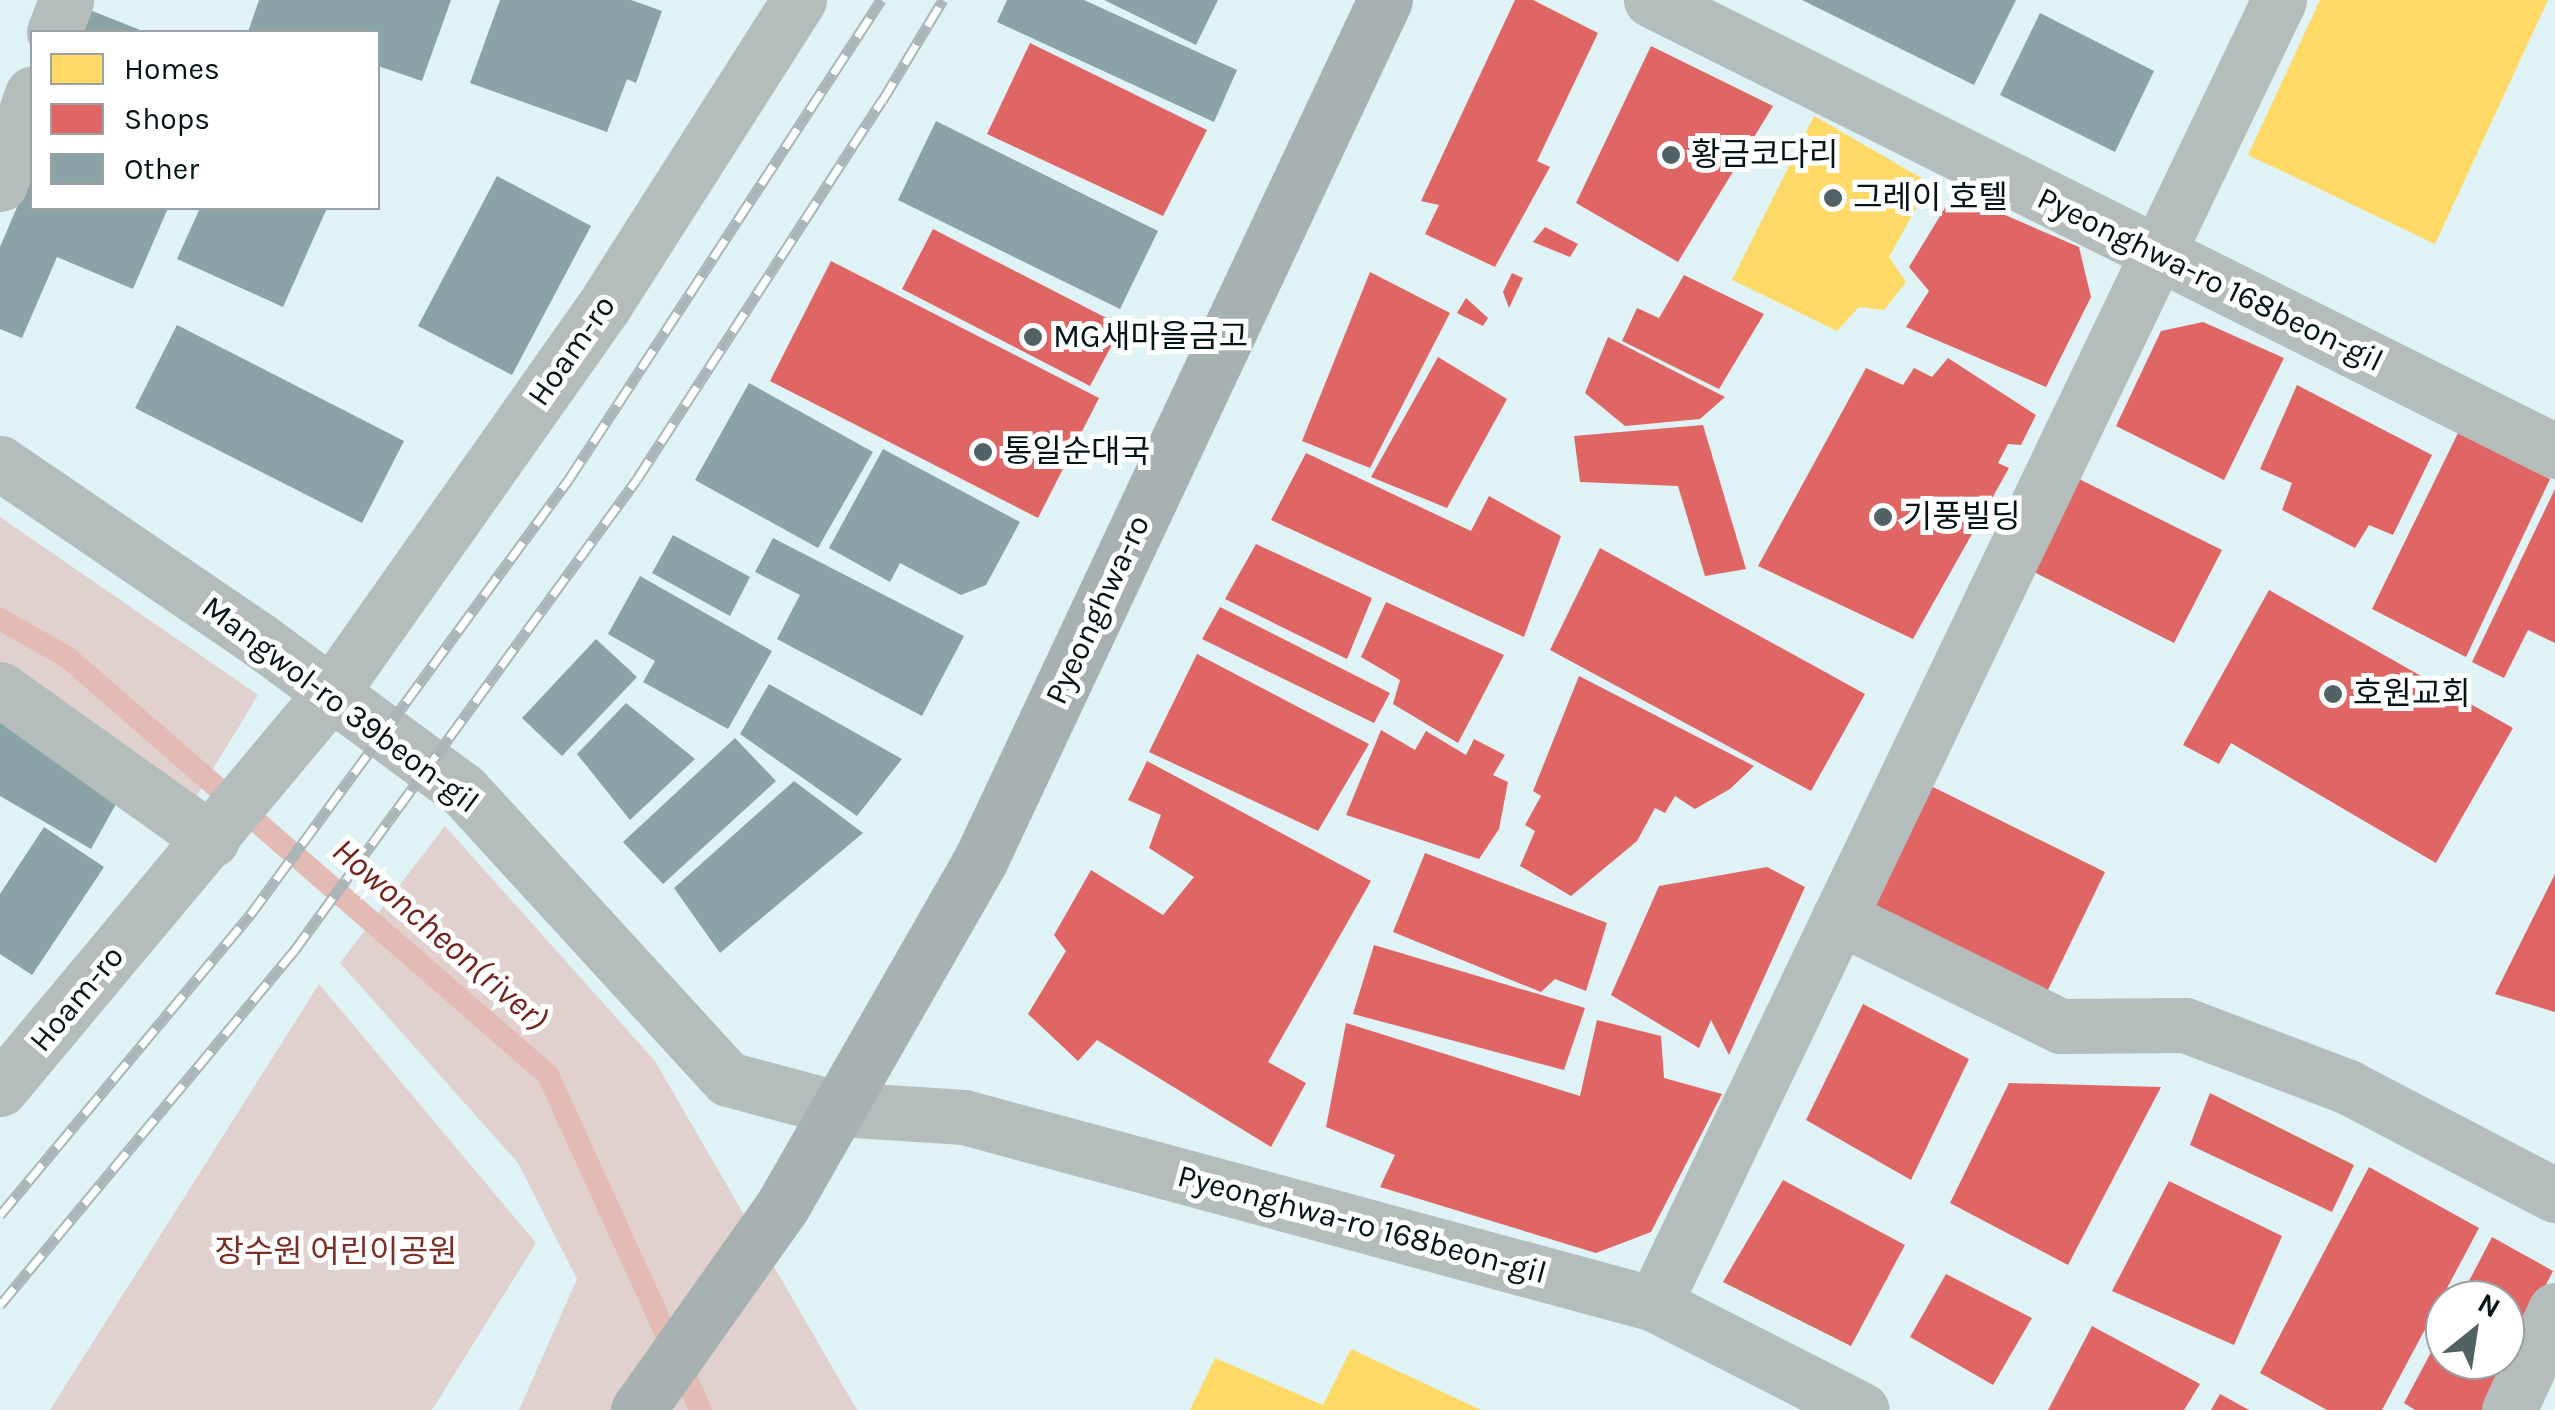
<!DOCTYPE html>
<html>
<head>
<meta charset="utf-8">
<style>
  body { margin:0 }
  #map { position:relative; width:2555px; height:1410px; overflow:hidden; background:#dff2f5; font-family:Karla,"Noto Sans KR",sans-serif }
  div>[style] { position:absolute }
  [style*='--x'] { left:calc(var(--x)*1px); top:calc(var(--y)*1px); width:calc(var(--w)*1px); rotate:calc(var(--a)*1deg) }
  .green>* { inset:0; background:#e0d1ce }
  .homes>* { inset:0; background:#ffd966 }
  .shops>* { inset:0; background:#e06666 }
  .stream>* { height:22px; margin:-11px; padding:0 11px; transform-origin:11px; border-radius:11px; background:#e4bab4 }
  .building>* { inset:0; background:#8aa3a6 }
  .minor>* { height:55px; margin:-27.5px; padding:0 27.5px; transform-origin:27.5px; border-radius:27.5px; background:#b4bcbc }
  .secondary>* { height:55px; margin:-27.5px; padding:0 27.5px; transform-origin:27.5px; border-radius:27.5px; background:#a8b1b2 }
  .rail>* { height:11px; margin-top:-5.5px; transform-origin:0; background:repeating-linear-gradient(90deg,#fff 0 22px,#a9b5b6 0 44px); box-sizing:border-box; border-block:2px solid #a9b5b6 }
  .dots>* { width:28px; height:28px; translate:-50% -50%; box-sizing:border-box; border:5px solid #fff; border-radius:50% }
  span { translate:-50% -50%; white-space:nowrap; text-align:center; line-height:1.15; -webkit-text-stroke:10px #fff; paint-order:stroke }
  .poi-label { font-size:32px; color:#051416 }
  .left { translate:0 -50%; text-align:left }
  .street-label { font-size:32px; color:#051416 }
  .park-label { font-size:32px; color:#7c2d25 }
  .water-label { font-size:35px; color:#72241c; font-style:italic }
  .legend { position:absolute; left:30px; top:30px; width:350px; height:180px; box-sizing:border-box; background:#fff; border:2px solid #9ba1a2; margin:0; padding:12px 18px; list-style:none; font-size:30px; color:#051416 }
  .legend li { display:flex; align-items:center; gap:20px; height:50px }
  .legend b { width:50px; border:2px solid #9ba1a2 }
  .north { position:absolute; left:2425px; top:1280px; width:100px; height:100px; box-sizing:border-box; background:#fff; border:2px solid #9ba1a2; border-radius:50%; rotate:30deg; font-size:28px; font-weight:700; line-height:40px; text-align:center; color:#051416 }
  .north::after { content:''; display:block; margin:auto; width:35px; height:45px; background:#516264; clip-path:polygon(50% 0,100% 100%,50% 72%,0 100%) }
</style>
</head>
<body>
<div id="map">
  <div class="green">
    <div style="clip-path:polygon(0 517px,258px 695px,196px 797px,0 669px)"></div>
    <div style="clip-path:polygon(445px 826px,655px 1061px,857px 1410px,519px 1410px,577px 1279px,518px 1163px,340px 963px)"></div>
    <div style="clip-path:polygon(319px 984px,536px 1243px,432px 1410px,50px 1410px)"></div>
  </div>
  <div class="homes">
    <div style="clip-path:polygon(2320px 0,2548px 0,2435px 244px,2248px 155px)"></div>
    <div style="clip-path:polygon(1814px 116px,1930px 183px,1889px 257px,1906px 282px,1884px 310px,1859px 307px,1837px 331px,1732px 280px)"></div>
    <div style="clip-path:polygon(1351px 1349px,1481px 1410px,1190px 1410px,1215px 1358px,1323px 1405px)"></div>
  </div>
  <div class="shops">
    <div style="clip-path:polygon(1515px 0,1533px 0,1598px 33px,1537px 161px,1550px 167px,1495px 267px,1425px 234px,1439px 205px,1421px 201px)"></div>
    <div style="clip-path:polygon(1030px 43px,1207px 130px,1163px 216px,987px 134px)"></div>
    <div style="clip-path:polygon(1651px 46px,1773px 106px,1678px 262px,1576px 203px)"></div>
    <div style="clip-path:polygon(1954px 193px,2079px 247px,2091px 297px,2046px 387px,1906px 327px,1929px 291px,1909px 267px)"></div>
    <div style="clip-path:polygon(1545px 227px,1578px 244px,1570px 257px,1533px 242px)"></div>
    <div style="clip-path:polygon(933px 229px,1122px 326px,1090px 386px,902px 289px)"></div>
    <div style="clip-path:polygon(831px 261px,1099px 398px,1038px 518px,770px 381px)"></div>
    <div style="clip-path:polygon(1370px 272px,1450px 313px,1370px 468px,1302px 441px)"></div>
    <div style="clip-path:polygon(1512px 273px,1523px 278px,1509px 308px,1503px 292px)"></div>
    <div style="clip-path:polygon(1684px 275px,1764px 314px,1719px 389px,1622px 341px,1637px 308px,1659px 318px)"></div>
    <div style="clip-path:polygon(1466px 298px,1488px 318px,1483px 326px,1457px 313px)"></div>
    <div style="clip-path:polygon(2203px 322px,2284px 358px,2224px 480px,2116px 426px,2161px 331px)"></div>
    <div style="clip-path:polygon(1608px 337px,1725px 397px,1700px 419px,1625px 426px,1585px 393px)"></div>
    <div style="clip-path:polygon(1438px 357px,1507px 399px,1447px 508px,1371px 477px)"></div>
    <div style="clip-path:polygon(1948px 358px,2036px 415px,2021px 445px,2008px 444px,1998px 463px,2009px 468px,1913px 639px,1758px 566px,1866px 368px,1903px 385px,1914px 368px,1932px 377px)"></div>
    <div style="clip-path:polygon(2297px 385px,2432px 455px,2393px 535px,2369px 525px,2355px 548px,2282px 510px,2292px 483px,2260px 469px)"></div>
    <div style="clip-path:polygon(1703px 425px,1746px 569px,1705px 576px,1678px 486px,1580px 482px,1574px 436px)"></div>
    <div style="clip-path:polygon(2458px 433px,2550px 479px,2466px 657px,2372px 609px)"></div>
    <div style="clip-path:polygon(1306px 453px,1471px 531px,1489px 496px,1561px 536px,1524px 637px,1271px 520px)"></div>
    <div style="clip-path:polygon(2073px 476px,2222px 550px,2174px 643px,2028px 569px)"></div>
    <div style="clip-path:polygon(2555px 489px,2555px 643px,2528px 630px,2504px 678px,2472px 662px)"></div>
    <div style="clip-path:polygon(1256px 544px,1372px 598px,1347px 659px,1225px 599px)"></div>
    <div style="clip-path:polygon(1600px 548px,1865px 694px,1811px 791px,1550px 650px)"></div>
    <div style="clip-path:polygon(2269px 590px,2513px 728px,2436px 863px,2231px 743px,2219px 764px,2183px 745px)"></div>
    <div style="clip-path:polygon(1386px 602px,1504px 655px,1458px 743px,1393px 704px,1400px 680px,1361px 657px)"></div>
    <div style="clip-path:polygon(1220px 607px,1390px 693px,1374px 723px,1202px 639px)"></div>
    <div style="clip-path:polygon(1197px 654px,1369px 744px,1318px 831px,1149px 752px)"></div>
    <div style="clip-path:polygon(1579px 676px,1754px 766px,1730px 789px,1695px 809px,1675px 796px,1665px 813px,1655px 808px,1637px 841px,1571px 896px,1520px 866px,1535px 831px,1525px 825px,1541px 796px,1533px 791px)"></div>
    <div style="clip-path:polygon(1381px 730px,1415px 750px,1426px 731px,1466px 755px,1474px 739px,1505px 755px,1493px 775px,1508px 782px,1499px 829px,1479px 859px,1346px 815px)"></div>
    <div style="clip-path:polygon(1147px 761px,1371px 881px,1268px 1062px,1306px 1083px,1271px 1147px,1097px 1040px,1078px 1061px,1028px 1014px,1066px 951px,1054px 935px,1091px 870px,1163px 915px,1194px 877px,1149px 848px,1161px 815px,1128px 800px)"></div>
    <div style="clip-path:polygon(1925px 783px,2105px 872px,2045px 996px,1865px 907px)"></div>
    <div style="clip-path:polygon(1425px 853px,1607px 923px,1586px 991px,1555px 979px,1541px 992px,1393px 932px)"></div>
    <div style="clip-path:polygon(1767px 867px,1805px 887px,1729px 1055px,1711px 1020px,1699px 1048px,1611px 995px,1659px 886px)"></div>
    <div style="clip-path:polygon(2555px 874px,2555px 1012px,2495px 994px)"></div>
    <div style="clip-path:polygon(1374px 945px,1585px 1008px,1564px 1070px,1353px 1014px)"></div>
    <div style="clip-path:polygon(1863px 1004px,1969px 1059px,1911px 1180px,1806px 1120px)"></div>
    <div style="clip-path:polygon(1597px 1020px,1661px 1036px,1664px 1078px,1722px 1094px,1651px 1232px,1596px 1253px,1380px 1187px,1395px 1155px,1326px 1127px,1346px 1023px,1580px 1096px)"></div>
    <div style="clip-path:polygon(2009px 1083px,2161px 1087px,2068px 1265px,1950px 1203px)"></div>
    <div style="clip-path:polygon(2210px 1093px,2354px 1165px,2332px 1212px,2190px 1145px)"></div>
    <div style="clip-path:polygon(2369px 1167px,2479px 1228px,2382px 1410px,2327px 1410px,2260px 1373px)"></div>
    <div style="clip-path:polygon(1783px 1180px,1905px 1245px,1851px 1346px,1723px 1282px)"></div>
    <div style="clip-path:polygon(2169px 1181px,2282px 1236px,2234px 1345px,2112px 1291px)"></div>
    <div style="clip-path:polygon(2492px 1237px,2553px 1271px,2482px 1410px,2415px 1410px,2404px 1403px,2445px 1326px,2445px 1360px,2505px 1360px,2505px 1300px,2459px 1300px)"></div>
    <div style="clip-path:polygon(1946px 1274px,2032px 1318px,1993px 1385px,1910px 1337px)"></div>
    <div style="clip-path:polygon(2092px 1326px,2200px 1384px,2184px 1410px,2048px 1410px)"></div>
    <div style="clip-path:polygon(2220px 1394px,2249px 1410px,2211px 1410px)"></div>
  </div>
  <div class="stream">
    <div style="--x:0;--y:619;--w:77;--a:29.6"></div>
    <div style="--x:67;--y:657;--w:637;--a:40.99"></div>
    <div style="--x:548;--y:1075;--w:368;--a:65.5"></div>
  </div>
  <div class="building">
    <div style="clip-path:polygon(259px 0,451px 0,422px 81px,378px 66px,378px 32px,248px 32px)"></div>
    <div style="clip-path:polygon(500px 0,631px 0,662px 11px,636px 83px,627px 79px,607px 132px,470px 83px)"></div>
    <div style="clip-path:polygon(1007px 0,1084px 0,1237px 70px,1214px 122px,997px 22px)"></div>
    <div style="clip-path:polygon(1104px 0,1218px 0,1196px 45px)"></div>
    <div style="clip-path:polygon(1802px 0,2016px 0,1974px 85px)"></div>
    <div style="clip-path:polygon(90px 10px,145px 32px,81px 32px)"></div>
    <div style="clip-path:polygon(2040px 13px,2154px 71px,2115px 152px,2000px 95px)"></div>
    <div style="clip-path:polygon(936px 121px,1158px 231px,1120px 309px,898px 200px)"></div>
    <div style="clip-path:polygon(32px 172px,32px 208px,168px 208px,133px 289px,57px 257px,22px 338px,0 329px,0 247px)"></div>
    <div style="clip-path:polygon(497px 176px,591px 226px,512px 375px,418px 326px)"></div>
    <div style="clip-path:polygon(200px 208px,327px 208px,283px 307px,177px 259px)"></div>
    <div style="clip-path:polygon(177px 325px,404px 441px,362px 523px,135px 408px)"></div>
    <div style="clip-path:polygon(749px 383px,873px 452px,818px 548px,695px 480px)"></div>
    <div style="clip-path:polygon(883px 449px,1020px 522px,986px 585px,961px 595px,900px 563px,890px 582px,829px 548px)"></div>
    <div style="clip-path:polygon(673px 535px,750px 577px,730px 616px,652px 573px)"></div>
    <div style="clip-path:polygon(773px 538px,964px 636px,922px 716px,777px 639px,800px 595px,755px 572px)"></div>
    <div style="clip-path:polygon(640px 576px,772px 651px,728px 729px,643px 682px,655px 661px,608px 634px)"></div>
    <div style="clip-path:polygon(596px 639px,637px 677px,562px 756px,522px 718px)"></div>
    <div style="clip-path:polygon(769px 684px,902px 759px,857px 816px,740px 734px)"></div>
    <div style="clip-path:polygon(626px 703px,695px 759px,630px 820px,577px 754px)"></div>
    <div style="clip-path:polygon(0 714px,126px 786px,91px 849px,0 796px)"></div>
    <div style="clip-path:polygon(735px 738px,776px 781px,663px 884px,623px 842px)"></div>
    <div style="clip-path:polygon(794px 781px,863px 833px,720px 953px,674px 888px)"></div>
    <div style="clip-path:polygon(44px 827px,104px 867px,32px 975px,0 954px,0 894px)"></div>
  </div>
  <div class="minor">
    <div style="--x:1651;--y:0;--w:1010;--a:26.51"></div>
    <div style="--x:54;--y:32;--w:34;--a:-69"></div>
    <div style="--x:0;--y:184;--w:96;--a:-70.4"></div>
    <div style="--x:0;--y:463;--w:312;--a:34.3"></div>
    <div style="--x:258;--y:639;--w:255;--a:36.4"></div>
    <div style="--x:463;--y:790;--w:392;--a:47.5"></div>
    <div style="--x:728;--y:1079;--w:116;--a:15"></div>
    <div style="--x:840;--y:1109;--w:124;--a:3.7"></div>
    <div style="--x:964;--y:1117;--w:715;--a:15.16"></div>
    <div style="--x:1654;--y:1304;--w:233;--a:27"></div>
    <div style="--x:0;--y:689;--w:260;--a:35.5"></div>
    <div style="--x:1839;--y:917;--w:247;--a:26.2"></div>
    <div style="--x:2061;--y:1026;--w:124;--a:-0.5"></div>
    <div style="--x:2185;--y:1025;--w:174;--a:20.8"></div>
    <div style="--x:2348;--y:1087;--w:233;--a:27.6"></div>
    <div style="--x:0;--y:1089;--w:516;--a:-50.11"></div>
    <div style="--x:331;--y:693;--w:474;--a:-54.8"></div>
    <div style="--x:604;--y:306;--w:363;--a:-57.5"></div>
    <div style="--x:1654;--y:1304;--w:1446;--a:-64.39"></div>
    <div style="--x:2509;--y:1410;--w:110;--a:-65.3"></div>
  </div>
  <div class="secondary">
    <div style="--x:638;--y:1410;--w:251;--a:-54.7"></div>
    <div style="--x:783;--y:1205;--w:399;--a:-60.2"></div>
    <div style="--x:981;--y:859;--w:949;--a:-64.81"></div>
  </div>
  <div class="rail">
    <div style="--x:0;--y:1215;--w:391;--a:-50.2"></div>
    <div style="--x:250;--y:915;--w:540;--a:-53.81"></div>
    <div style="--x:569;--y:479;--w:572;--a:-56.92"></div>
    <div style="--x:0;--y:1305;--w:460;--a:-50.3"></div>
    <div style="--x:294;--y:951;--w:583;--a:-53.99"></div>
    <div style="--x:637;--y:479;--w:450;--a:-57.1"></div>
    <div style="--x:882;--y:101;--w:118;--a:-58.9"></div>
  </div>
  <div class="dots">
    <div style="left:1671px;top:155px;background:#516264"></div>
    <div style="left:1833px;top:198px;background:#516264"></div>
    <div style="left:1033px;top:337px;background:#516264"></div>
    <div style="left:983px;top:452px;background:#516264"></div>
    <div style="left:1883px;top:517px;background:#516264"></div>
    <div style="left:2333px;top:694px;background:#516264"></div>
  </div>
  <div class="poi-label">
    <span class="left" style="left:1691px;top:155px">황금코다리</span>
    <span class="left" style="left:1853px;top:198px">그레이 호텔</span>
    <span class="left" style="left:1053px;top:337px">MG새마을금고</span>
    <span class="left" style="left:1003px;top:452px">통일순대국</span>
    <span class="left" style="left:1903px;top:517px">기풍빌딩</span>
    <span class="left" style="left:2353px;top:694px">호원교회</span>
  </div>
  <div class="street-label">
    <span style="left:2210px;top:280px;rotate:26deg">Pyeonghwa-ro 168beon-gil</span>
    <span style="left:572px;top:351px;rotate:-55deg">Hoam-ro</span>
    <span style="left:1098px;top:610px;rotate:-65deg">Pyeonghwa-ro</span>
    <span style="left:340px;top:705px;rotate:37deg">Mangwol-ro 39beon-gil</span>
    <span style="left:77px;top:999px;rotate:-50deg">Hoam-ro</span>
    <span style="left:1362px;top:1225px;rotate:15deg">Pyeonghwa-ro 168beon-gil</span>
  </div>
  <div class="park-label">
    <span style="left:336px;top:1252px">장수원 어린이공원</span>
  </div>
  <div class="water-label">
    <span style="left:440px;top:935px;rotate:41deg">Howoncheon(river)</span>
  </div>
  <ul class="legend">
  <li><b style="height:28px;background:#ffd966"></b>Homes</li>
  <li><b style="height:28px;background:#e06666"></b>Shops</li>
  <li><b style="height:28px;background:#8aa3a6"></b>Other</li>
  </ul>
  <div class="north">N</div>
</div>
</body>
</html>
